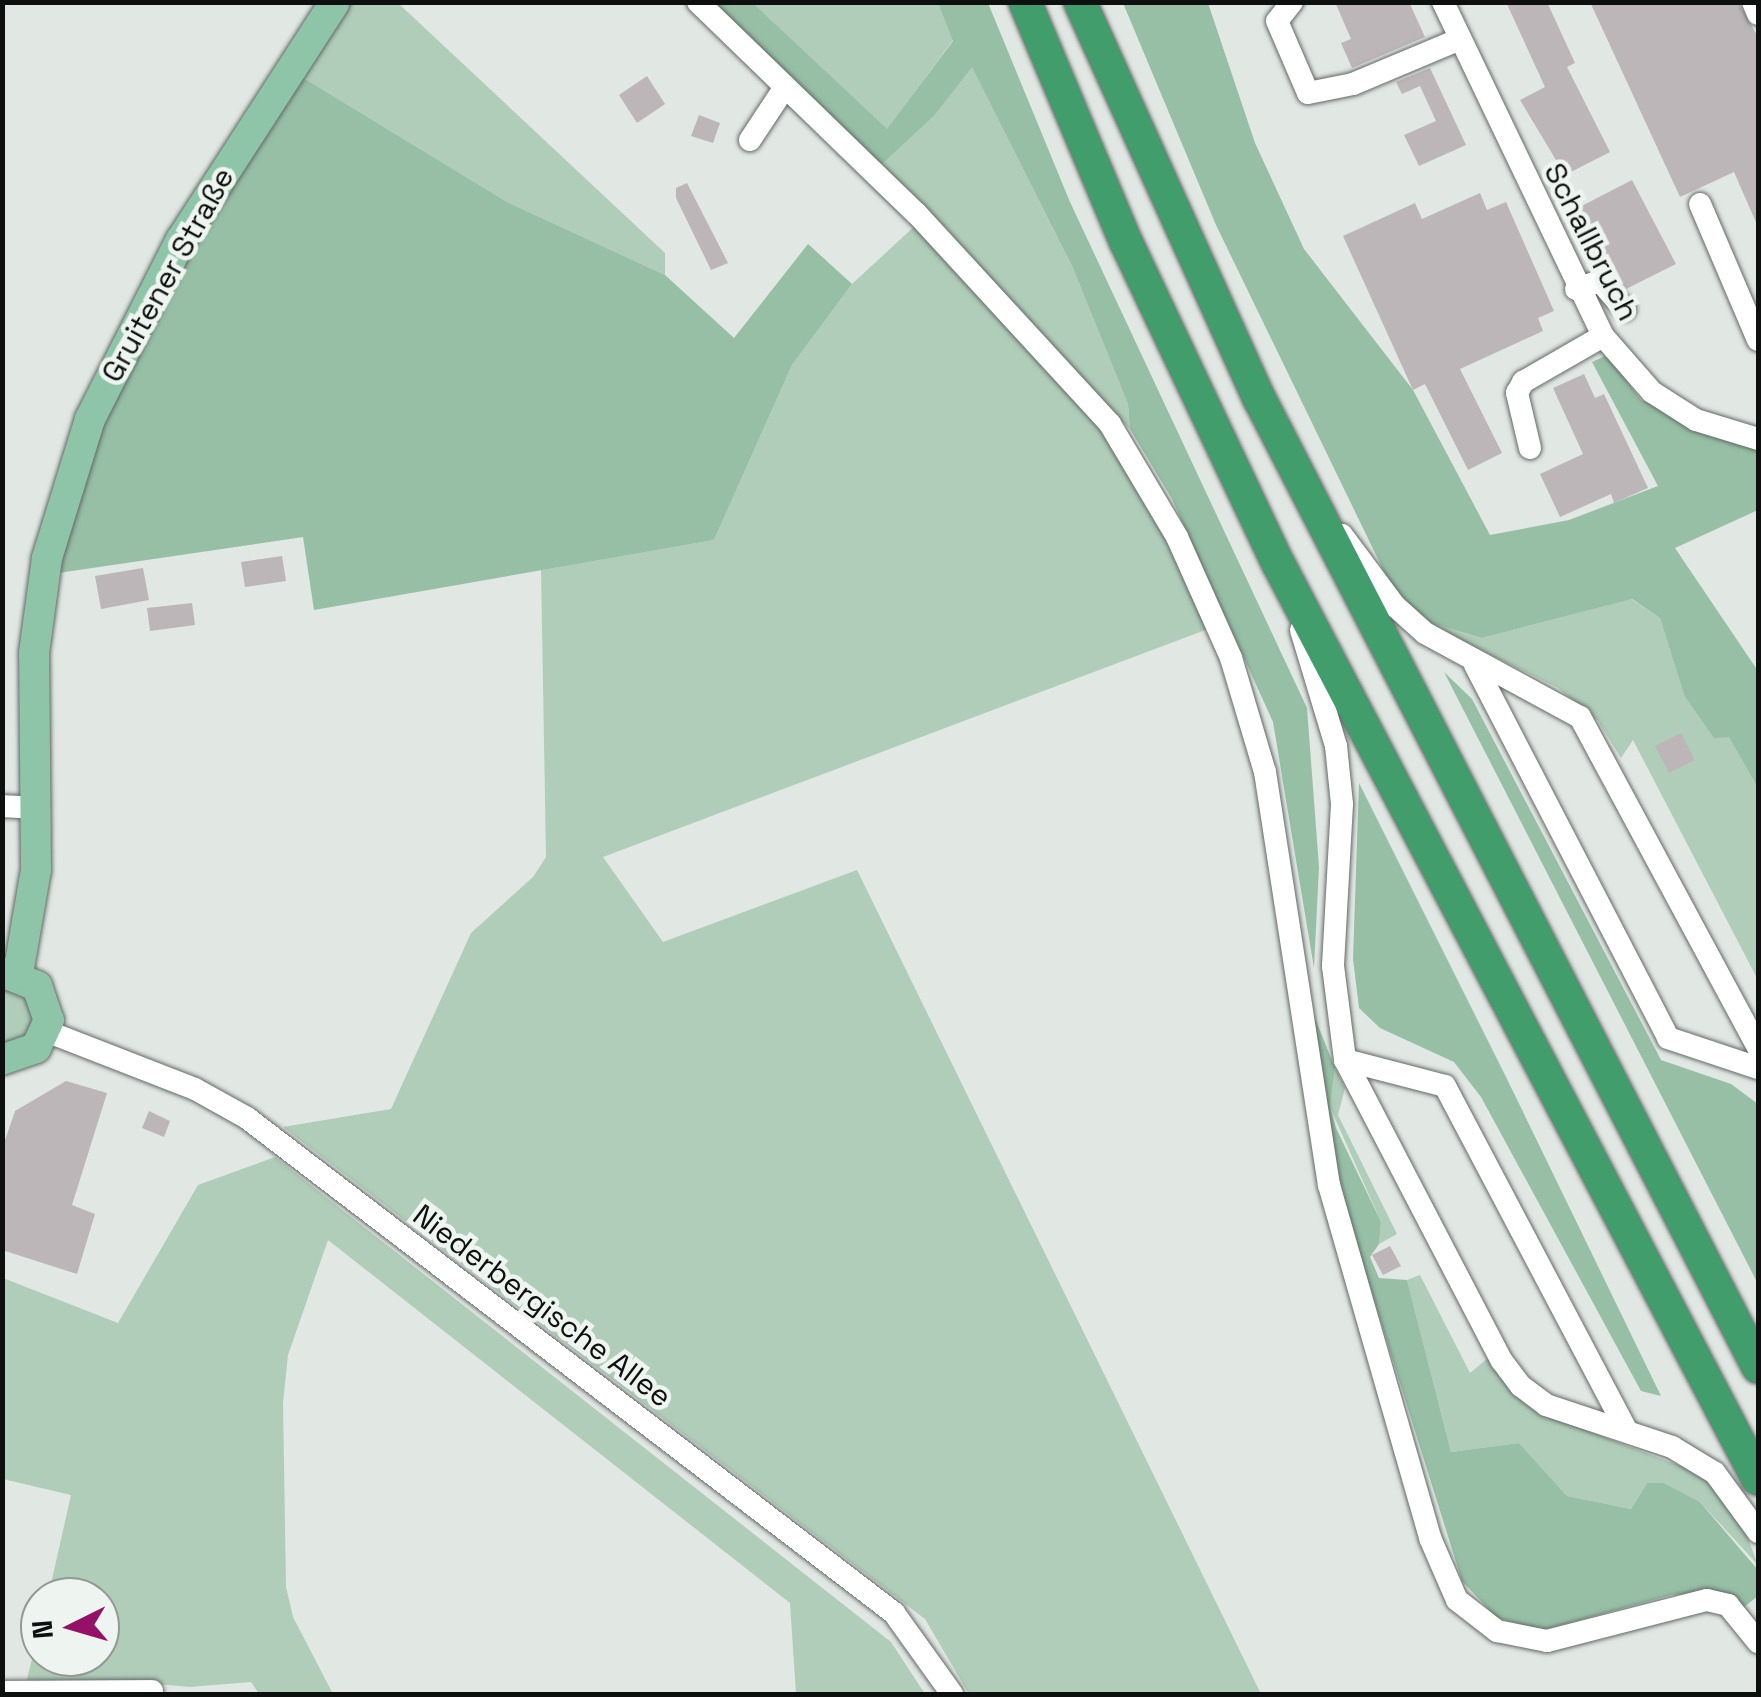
<!DOCTYPE html>
<html>
<head>
<meta charset="utf-8">
<style>
  body { margin:0 }
  #map { position:relative; width:1761px; height:1697px; overflow:hidden; background:#e1e7e3; font-family:"Space Grotesk",sans-serif }
  div>[style] { position:absolute }
  [style*='--x'] { left:calc(var(--x)*1px); top:calc(var(--y)*1px); width:calc(var(--w)*1px); rotate:calc(var(--a)*1deg) }
  .green>* { inset:0; background:#afcdb9 }
  .forest>* { inset:0; background:#96bfa6 }
  .building>* { inset:0; background:#bdb6b9 }
  .roads { filter:drop-shadow(0 0 2px #636965) drop-shadow(0 0 2px #636965) }
  .minor>* { height:22px; margin:-11px; padding:0 11px; transform-origin:11px; border-radius:11px; background:#fff }
  .major>* { height:30px; margin:-15px; padding:0 15px; transform-origin:15px; border-radius:15px; background:#8ec4a7 }
  .highway>* { height:32px; margin:-16px; padding:0 16px; transform-origin:16px; border-radius:16px; background:#429d6c }
  span { translate:-50% -50%; white-space:nowrap; text-align:center; line-height:1.15; -webkit-text-stroke:9px #eef5f0; paint-order:stroke }
  .street-label { font-size:30px; color:#0e100f }
  .frame { position:absolute; inset:0; border:5px solid #0e100f; pointer-events:none }
  .north { position:absolute; left:20px; top:1577px; width:100px; height:100px; box-sizing:border-box; background:#eef5f0; border:2px solid #949996; border-radius:50%; rotate:265deg; font-size:28px; font-weight:700; line-height:40px; text-align:center; color:#0e100f }
  .north::after { content:''; display:block; margin:auto; width:35px; height:45px; background:#951067; clip-path:polygon(50% 0,100% 100%,50% 72%,0 100%) }
</style>
</head>
<body>
<div id="map">
  <div class="green">
    <div style="clip-path:polygon(350px 3px,398px 3px,665px 253px,665px 275px,507px 202px,302px 77px)"></div>
    <div style="clip-path:polygon(753px 3px,938px 3px,953px 40px,887px 130px)"></div>
    <div style="clip-path:polygon(972px 66px,1072px 266px,1128px 404px,1130px 429px,878px 168px,934px 116px)"></div>
    <div style="clip-path:polygon(918px 223px,1110px 437px,1153px 505px,1208px 629px,603px 857px,663px 942px,857px 870px,1261px 1694px,969px 1694px,925px 1619px,283px 1127px,391px 1109px,471px 933px,533px 877px,546px 857px,541px 570px,714px 540px,792px 365px,852px 284px)"></div>
    <div style="clip-path:polygon(1631px 599px,1660px 618px,1684px 695px,1729px 736px,1758px 788px,1758px 980px,1633px 740px,1621px 758px,1598px 721px,1558px 688px,1418px 619px,1482px 638px)"></div>
    <div style="clip-path:polygon(3px 989px,21px 993px,33px 1012px,29px 1033px,3px 1045px)"></div>
    <div style="clip-path:polygon(1335px 1068px,1345px 1088px,1338px 1115px,1397px 1234px,1379px 1244px,1381px 1222px,1330px 1107px)"></div>
    <div style="clip-path:polygon(275px 1157px,891px 1642px,925px 1694px,796px 1694px,790px 1603px,328px 1240px,288px 1355px,283px 1403px,286px 1587px,293px 1617px,333px 1694px,259px 1694px,251px 1682px,190px 1687px,113px 1680px,25px 1687px,40px 1627px,40px 1657px,100px 1657px,100px 1597px,48px 1597px,71px 1495px,3px 1479px,3px 1278px,118px 1323px,198px 1185px)"></div>
    <div style="clip-path:polygon(1420px 1275px,1470px 1373px,1488px 1358px,1545px 1415px,1699px 1473px,1741px 1520px,1758px 1565px,1700px 1502px,1647px 1483px,1631px 1509px,1567px 1496px,1519px 1443px,1451px 1452px,1407px 1280px)"></div>
  </div>
  <div class="forest">
    <div style="clip-path:polygon(706px 3px,753px 3px,887px 129px,953px 41px,938px 3px,988px 3px,1070px 202px,1307px 708px,1319px 867px,1314px 968px,1273px 722px,1172px 499px,1130px 429px,1128px 404px,1072px 266px,972px 67px,934px 116px,878px 168px)"></div>
    <div style="clip-path:polygon(1123px 3px,1208px 3px,1255px 143px,1304px 249px,1413px 390px,1490px 535px,1569px 520px,1658px 486px,1592px 362px,1607px 355px,1641px 400px,1758px 448px,1758px 510px,1675px 548px,1758px 671px,1758px 788px,1729px 737px,1714px 738px,1684px 695px,1660px 618px,1632px 599px,1482px 638px,1418px 619px,1393px 590px,1216px 225px)"></div>
    <div style="clip-path:polygon(302px 77px,507px 202px,665px 275px,734px 338px,808px 244px,852px 284px,792px 365px,714px 540px,314px 610px,303px 537px,58px 573px,103px 409px,156px 297px)"></div>
    <div style="clip-path:polygon(1444px 672px,1472px 699px,1661px 1060px,1731px 1084px,1758px 1104px,1758px 1284px)"></div>
    <div style="clip-path:polygon(1359px 783px,1507px 1079px,1661px 1396px,1641px 1391px,1481px 1097px,1454px 1062px,1380px 1028px,1359px 1008px,1353px 959px)"></div>
    <div style="clip-path:polygon(1313px 1013px,1335px 1068px,1330px 1107px,1336px 1128px,1381px 1222px,1379px 1244px,1370px 1257px,1379px 1278px,1407px 1280px,1451px 1452px,1519px 1443px,1567px 1496px,1631px 1509px,1647px 1483px,1663px 1483px,1700px 1502px,1758px 1570px,1758px 1596px,1743px 1608px,1716px 1591px,1671px 1595px,1543px 1630px,1497px 1618px,1462px 1581px,1354px 1236px,1326px 1124px)"></div>
  </div>
  <div class="building">
    <div style="clip-path:polygon(1335px 2px,1409px 2px,1425px 37px,1352px 68px,1341px 43px,1351px 39px)"></div>
    <div style="clip-path:polygon(1506px 2px,1547px 2px,1575px 63px,1567px 67px,1610px 152px,1565px 175px,1520px 100px,1545px 87px)"></div>
    <div style="clip-path:polygon(1590px 2px,1738px 2px,1758px 37px,1758px 227px,1734px 172px,1680px 197px)"></div>
    <div style="clip-path:polygon(1430px 68px,1466px 145px,1419px 166px,1404px 135px,1436px 121px,1420px 86px,1402px 94px,1396px 82px)"></div>
    <div style="clip-path:polygon(647px 76px,665px 104px,637px 123px,619px 95px)"></div>
    <div style="clip-path:polygon(699px 115px,720px 123px,713px 143px,691px 136px)"></div>
    <div style="clip-path:polygon(1632px 180px,1676px 264px,1626px 289px,1596px 241px,1589px 245px,1572px 211px)"></div>
    <div style="clip-path:polygon(687px 183px,728px 263px,711px 270px,676px 198px,676px 188px)"></div>
    <div style="clip-path:polygon(1480px 193px,1487px 210px,1506px 202px,1554px 311px,1538px 318px,1543px 331px,1460px 369px,1502px 453px,1468px 470px,1425px 384px,1413px 390px,1343px 236px,1415px 203px,1422px 219px)"></div>
    <div style="clip-path:polygon(1584px 374px,1595px 398px,1604px 394px,1648px 488px,1614px 503px,1611px 494px,1560px 517px,1540px 474px,1583px 454px,1553px 388px)"></div>
    <div style="clip-path:polygon(282px 556px,286px 581px,245px 587px,241px 562px)"></div>
    <div style="clip-path:polygon(143px 568px,149px 600px,101px 609px,95px 576px)"></div>
    <div style="clip-path:polygon(192px 603px,195px 625px,150px 631px,147px 608px)"></div>
    <div style="clip-path:polygon(1681px 733px,1695px 760px,1669px 773px,1655px 746px)"></div>
    <div style="clip-path:polygon(66px 1081px,107px 1093px,72px 1205px,95px 1214px,77px 1274px,2px 1250px,2px 1149px,15px 1111px)"></div>
    <div style="clip-path:polygon(149px 1111px,170px 1121px,164px 1137px,142px 1128px)"></div>
    <div style="clip-path:polygon(1390px 1246px,1401px 1266px,1383px 1275px,1372px 1255px)"></div>
  </div>
  <div class="roads">
    <div class="minor">
      <div style="--x:698;--y:2;--w:305;--a:44.1"></div>
      <div style="--x:917;--y:214;--w:285;--a:47.4"></div>
      <div style="--x:1110;--y:424;--w:131;--a:59.3"></div>
      <div style="--x:1177;--y:537;--w:133;--a:65.9"></div>
      <div style="--x:1231;--y:658;--w:119;--a:73.4"></div>
      <div style="--x:1265;--y:772;--w:418;--a:81.2"></div>
      <div style="--x:1329;--y:1185;--w:367;--a:74"></div>
      <div style="--x:1430;--y:1538;--w:68;--a:66.5"></div>
      <div style="--x:1457;--y:1600;--w:51;--a:37.8"></div>
      <div style="--x:1497;--y:1631;--w:51;--a:11.3"></div>
      <div style="--x:1547;--y:1641;--w:165;--a:-14.4"></div>
      <div style="--x:1707;--y:1600;--w:22;--a:13"></div>
      <div style="--x:1728;--y:1605;--w:48;--a:51"></div>
      <div style="--x:1292;--y:2;--w:24;--a:128"></div>
      <div style="--x:1277;--y:21;--w:78;--a:66.7"></div>
      <div style="--x:1308;--y:93;--w:46;--a:-11.3"></div>
      <div style="--x:1353;--y:84;--w:116;--a:-22.8"></div>
      <div style="--x:1443;--y:2;--w:370;--a:64.4"></div>
      <div style="--x:1603;--y:336;--w:74;--a:48.8"></div>
      <div style="--x:1652;--y:392;--w:52;--a:32.5"></div>
      <div style="--x:1696;--y:420;--w:65;--a:17"></div>
      <div style="--x:1753;--y:2;--w:13;--a:67"></div>
      <div style="--x:750;--y:140;--w:64;--a:-56.6"></div>
      <div style="--x:1700;--y:204;--w:148;--a:66.9"></div>
      <div style="--x:1576;--y:289;--w:25;--a:-18"></div>
      <div style="--x:1600;--y:281;--w:38;--a:49"></div>
      <div style="--x:1530;--y:448;--w:57;--a:-103.3"></div>
      <div style="--x:1517;--y:393;--w:13;--a:-61"></div>
      <div style="--x:1523;--y:382;--w:92;--a:-29.9"></div>
      <div style="--x:1342;--y:535;--w:89;--a:53.3"></div>
      <div style="--x:1395;--y:606;--w:40;--a:42"></div>
      <div style="--x:1425;--y:633;--w:176;--a:28.5"></div>
      <div style="--x:1580;--y:717;--w:375;--a:61.7"></div>
      <div style="--x:1301;--y:630;--w:121;--a:73.2"></div>
      <div style="--x:1336;--y:746;--w:58;--a:84.1"></div>
      <div style="--x:1342;--y:804;--w:162;--a:93.2"></div>
      <div style="--x:1333;--y:966;--w:95;--a:82.7"></div>
      <div style="--x:1345;--y:1060;--w:339;--a:62.5"></div>
      <div style="--x:1502;--y:1361;--w:31;--a:53"></div>
      <div style="--x:1521;--y:1386;--w:31;--a:37"></div>
      <div style="--x:1546;--y:1405;--w:133;--a:18.4"></div>
      <div style="--x:1672;--y:1447;--w:50;--a:31.2"></div>
      <div style="--x:1715;--y:1473;--w:73;--a:53.9"></div>
      <div style="--x:1475;--y:665;--w:420;--a:62.6"></div>
      <div style="--x:1668;--y:1038;--w:95;--a:18.4"></div>
      <div style="--x:2;--y:806;--w:36;--a:3"></div>
      <div style="--x:46;--y:1031;--w:160;--a:21.3"></div>
      <div style="--x:195;--y:1089;--w:60;--a:29.1"></div>
      <div style="--x:247;--y:1118;--w:815;--a:37.42"></div>
      <div style="--x:894;--y:1613;--w:100;--a:54.4"></div>
      <div style="--x:1345;--y:1060;--w:103;--a:14.6"></div>
      <div style="--x:1445;--y:1086;--w:389;--a:62.2"></div>
      <div style="--x:2;--y:1692;--w:150;--a:-0.4"></div>
    </div>
    <div class="major">
      <div style="--x:2;--y:972;--w:38;--a:22"></div>
      <div style="--x:37;--y:986;--w:36;--a:71"></div>
      <div style="--x:49;--y:1020;--w:31;--a:115"></div>
      <div style="--x:36;--y:1048;--w:36;--a:161"></div>
      <div style="--x:18;--y:974;--w:106;--a:-80.2"></div>
      <div style="--x:36;--y:870;--w:217;--a:-90.5"></div>
      <div style="--x:34;--y:653;--w:96;--a:-82.2"></div>
      <div style="--x:47;--y:558;--w:145;--a:-72.8"></div>
      <div style="--x:90;--y:419;--w:201;--a:-63.1"></div>
      <div style="--x:181;--y:240;--w:283;--a:-57.1"></div>
    </div>
    <div class="highway">
      <div style="--x:1025;--y:2;--w:260;--a:67.2"></div>
      <div style="--x:1126;--y:242;--w:357;--a:64.7"></div>
      <div style="--x:1279;--y:565;--w:1032;--a:62.34"></div>
      <div style="--x:1080;--y:2;--w:437;--a:65.7"></div>
      <div style="--x:1260;--y:400;--w:1088;--a:62.75"></div>
    </div>
  </div>
  <div class="street-label">
    <span style="left:1591px;top:242px;rotate:63deg">Schallbruch</span>
    <span style="left:168px;top:275px;rotate:-61deg">Gruitener Straße</span>
    <span style="left:542px;top:1306px;rotate:37deg">Niederbergische Allee</span>
  </div>
  <div class="frame"></div>
  <div class="north">N</div>
</div>
</body>
</html>
